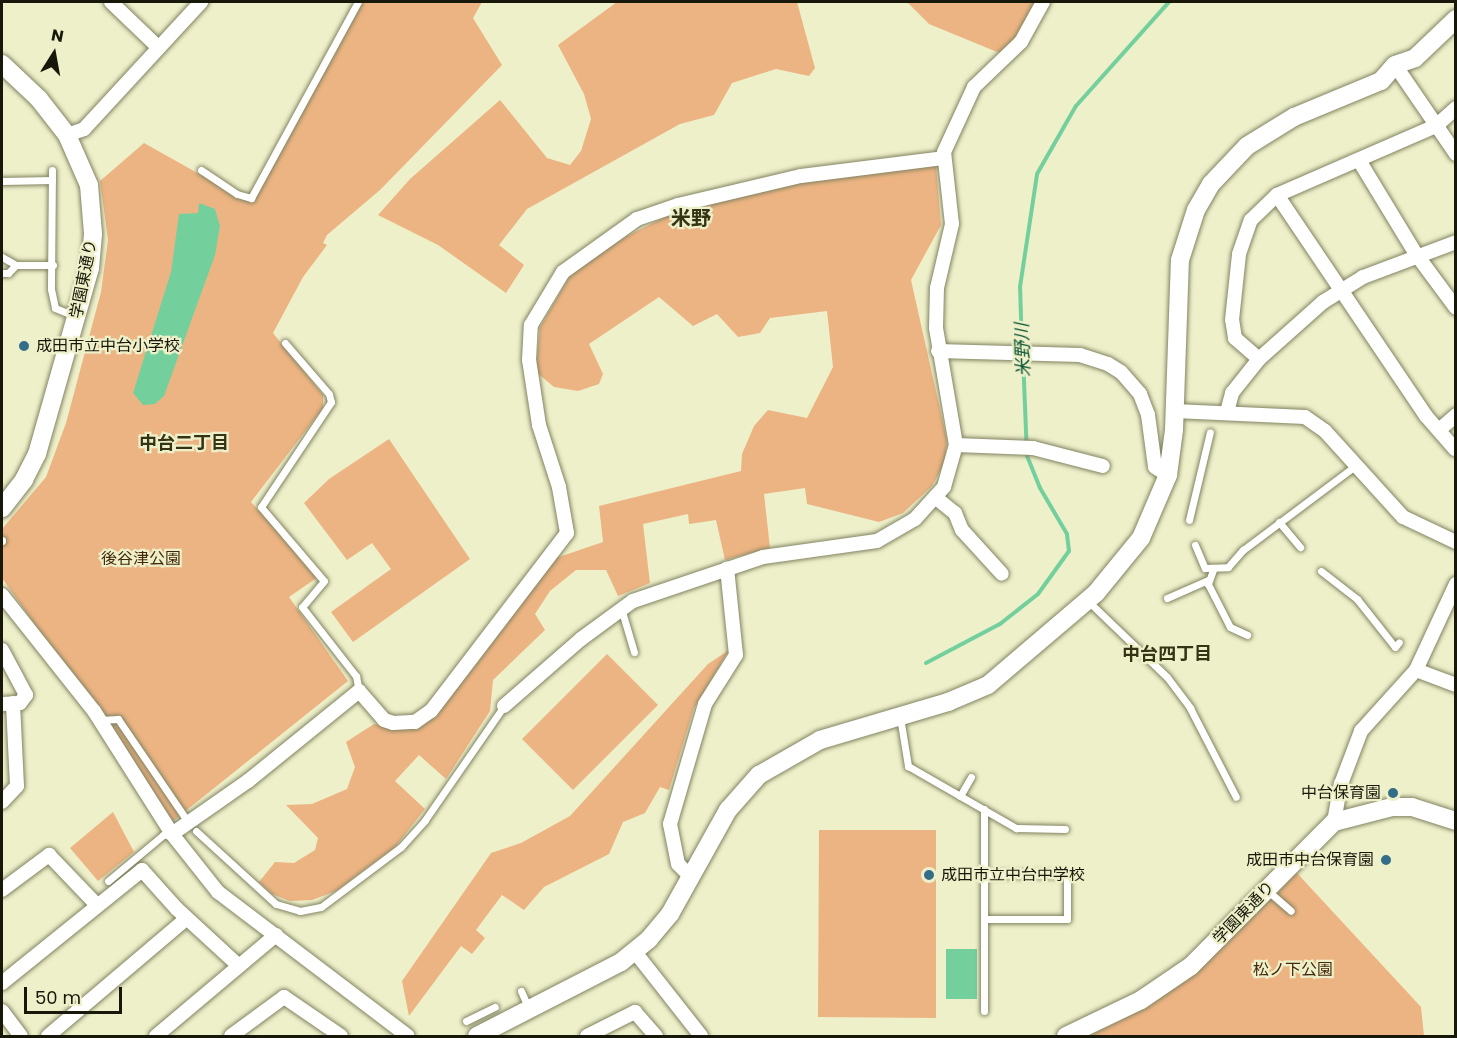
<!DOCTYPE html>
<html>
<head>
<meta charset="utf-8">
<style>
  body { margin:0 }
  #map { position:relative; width:1457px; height:1038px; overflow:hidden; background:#eef0ca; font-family:Poppins,"Noto Sans JP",sans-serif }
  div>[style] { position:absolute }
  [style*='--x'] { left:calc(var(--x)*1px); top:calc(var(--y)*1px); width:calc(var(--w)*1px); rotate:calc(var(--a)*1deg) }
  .green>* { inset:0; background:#edb483 }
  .water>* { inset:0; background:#73d09d }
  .stream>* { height:4px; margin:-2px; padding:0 2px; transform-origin:2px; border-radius:2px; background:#73d09d }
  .roads { filter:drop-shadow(0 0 2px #828361) drop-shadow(0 0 2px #828361) }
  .service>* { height:7px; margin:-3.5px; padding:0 3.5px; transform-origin:3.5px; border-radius:3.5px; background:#fff }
  .minor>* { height:14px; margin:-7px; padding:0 7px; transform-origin:7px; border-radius:7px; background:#fff }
  .tertiary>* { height:18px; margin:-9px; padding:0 9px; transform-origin:9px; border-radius:9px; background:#fff }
  .dots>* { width:16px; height:16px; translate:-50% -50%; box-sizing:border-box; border:3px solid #eef0ca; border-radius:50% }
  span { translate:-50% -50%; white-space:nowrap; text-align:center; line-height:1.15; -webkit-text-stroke:4.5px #eef0ca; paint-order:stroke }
  .street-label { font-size:16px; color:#17170a }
  .poi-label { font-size:16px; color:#17170a }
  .left { translate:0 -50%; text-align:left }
  .right { translate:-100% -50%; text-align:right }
  .park-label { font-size:16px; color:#45280c }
  .water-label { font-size:18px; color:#105736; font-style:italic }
  .neighbourhood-label { font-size:18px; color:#343415; font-weight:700 }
  .quarter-label { font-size:20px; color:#343415; font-weight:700 }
  .frame { position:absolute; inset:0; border:3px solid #17170a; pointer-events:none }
  .north { position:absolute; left:24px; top:24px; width:60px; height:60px; -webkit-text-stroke:4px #eef0ca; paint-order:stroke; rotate:11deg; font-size:16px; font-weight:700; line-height:24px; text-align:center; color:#17170a }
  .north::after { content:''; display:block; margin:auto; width:21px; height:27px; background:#17170a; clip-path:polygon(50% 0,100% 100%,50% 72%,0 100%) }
  .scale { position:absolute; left:24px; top:987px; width:98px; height:27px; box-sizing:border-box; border:3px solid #17170a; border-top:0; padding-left:8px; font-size:18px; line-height:21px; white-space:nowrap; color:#17170a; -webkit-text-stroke:4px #eef0ca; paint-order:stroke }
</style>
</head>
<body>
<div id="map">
  <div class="green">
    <div style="clip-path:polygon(363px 2px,482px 2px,473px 18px,502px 65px,380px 190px,327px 235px,323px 243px,327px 245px,303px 277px,273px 333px,323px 395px,323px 408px,251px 502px,318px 577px,289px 597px,348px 681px,173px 821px,2px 578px,2px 529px,46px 477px,66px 423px,101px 292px,108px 240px,100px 181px,144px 143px,251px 203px)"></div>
    <div style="clip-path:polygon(617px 2px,797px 2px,815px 68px,809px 76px,776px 69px,732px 83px,714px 115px,680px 124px,527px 209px,499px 245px,524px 265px,506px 293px,438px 245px,378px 215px,410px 179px,500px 100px,547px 158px,570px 165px,581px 151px,591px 119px,584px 94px,558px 45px)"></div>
    <div style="clip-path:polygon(907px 2px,1040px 2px,1014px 44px,1002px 54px,929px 24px)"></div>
    <div style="clip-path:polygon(936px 166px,941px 225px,911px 280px,947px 440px,945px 462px,932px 486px,903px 513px,879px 522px,807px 504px,805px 488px,764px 494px,770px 548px,725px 560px,716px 520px,689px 524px,688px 514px,643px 524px,650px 583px,618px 596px,606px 570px,576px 570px,550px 591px,535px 614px,545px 630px,493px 680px,490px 711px,446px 779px,419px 755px,395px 781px,425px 809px,395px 847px,336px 891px,312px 900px,290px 901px,272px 894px,259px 882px,275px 862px,294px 863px,315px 850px,318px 838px,286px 805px,312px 804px,347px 789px,355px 767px,346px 742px,374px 724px,408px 729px,434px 718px,556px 558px,603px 542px,599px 506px,741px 471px,742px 454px,754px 426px,768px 410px,807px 418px,833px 367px,827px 311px,770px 318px,760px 333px,738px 337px,717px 314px,693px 326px,659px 297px,589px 344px,603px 374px,599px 384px,578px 391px,554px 387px,536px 372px,540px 327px,573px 271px,627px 236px,669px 215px,799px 182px)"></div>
    <div style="clip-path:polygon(389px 439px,470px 559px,353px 642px,331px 612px,391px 569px,372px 543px,347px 560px,304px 503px,329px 479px)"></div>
    <div style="clip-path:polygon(729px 650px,694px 708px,669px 790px,660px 787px,645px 813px,623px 822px,609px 854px,544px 887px,524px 910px,502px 895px,476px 930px,485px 938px,472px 954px,461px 946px,409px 1016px,402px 981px,491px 853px,521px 843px,570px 816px,708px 664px)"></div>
    <div style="clip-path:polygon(607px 654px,658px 705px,573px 790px,522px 739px)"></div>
    <div style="clip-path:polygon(113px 812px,134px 852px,98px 881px,70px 848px)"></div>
    <div style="clip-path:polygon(819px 830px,936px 830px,936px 1018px,818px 1017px)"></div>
    <div style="clip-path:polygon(1296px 872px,1421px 1007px,1424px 1036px,1089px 1036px,1131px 1015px,1199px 970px)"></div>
  </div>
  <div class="water">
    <div style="clip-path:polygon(199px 203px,215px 209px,220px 226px,215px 255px,164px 396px,155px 404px,143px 405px,133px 393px,171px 272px,179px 214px,198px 213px)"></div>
    <div style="clip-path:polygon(946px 949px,977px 949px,977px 999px,946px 999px)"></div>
  </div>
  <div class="stream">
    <div style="--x:1022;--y:349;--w:62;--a:-91.8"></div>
    <div style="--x:1020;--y:287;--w:114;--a:-81.4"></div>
    <div style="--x:1037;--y:174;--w:78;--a:-60.2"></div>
    <div style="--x:1076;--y:106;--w:140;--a:-48.2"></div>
    <div style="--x:926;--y:663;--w:84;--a:-27.8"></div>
    <div style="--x:1000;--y:624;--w:48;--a:-38.3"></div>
    <div style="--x:1038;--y:594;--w:53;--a:-54.2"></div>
    <div style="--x:1069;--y:551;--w:17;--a:-97"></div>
    <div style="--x:1067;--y:534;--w:53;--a:-120.4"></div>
    <div style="--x:1040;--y:488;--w:35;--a:-112"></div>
    <div style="--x:1027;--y:456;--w:99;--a:-92.3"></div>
  </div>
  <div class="roads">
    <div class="service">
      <div style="--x:52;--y:170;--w:119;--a:90.5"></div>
      <div style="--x:51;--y:289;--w:19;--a:78"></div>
      <div style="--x:55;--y:308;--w:22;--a:22"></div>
      <div style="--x:201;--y:170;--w:43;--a:33.7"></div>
      <div style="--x:237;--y:194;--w:15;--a:16"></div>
      <div style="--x:251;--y:198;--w:223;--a:-61.4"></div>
      <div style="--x:2;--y:181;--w:50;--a:-1.1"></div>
      <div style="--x:2;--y:257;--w:16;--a:30"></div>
      <div style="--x:16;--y:265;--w:37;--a:0"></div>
      <div style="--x:2;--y:273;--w:6;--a:0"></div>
      <div style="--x:8;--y:273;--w:11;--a:-45"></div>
      <div style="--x:285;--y:343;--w:67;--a:49.2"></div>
      <div style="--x:329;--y:394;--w:8;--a:76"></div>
      <div style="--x:331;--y:402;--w:126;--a:123.7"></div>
      <div style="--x:261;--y:507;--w:97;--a:49.6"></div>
      <div style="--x:324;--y:581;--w:34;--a:130"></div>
      <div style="--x:302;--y:607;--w:88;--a:52"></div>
      <div style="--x:356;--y:676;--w:15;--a:79"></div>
      <div style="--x:1189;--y:520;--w:90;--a:-76.6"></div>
      <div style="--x:1279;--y:522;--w:33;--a:50"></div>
      <div style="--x:2;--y:540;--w:1;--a:90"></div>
      <div style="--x:1195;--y:545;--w:25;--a:67"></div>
      <div style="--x:1205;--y:568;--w:23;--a:-2"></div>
      <div style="--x:1228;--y:567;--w:23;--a:-49"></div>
      <div style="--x:1243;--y:550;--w:140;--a:-36.9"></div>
      <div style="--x:1213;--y:570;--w:15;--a:110"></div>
      <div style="--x:1208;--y:584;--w:48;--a:62.9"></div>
      <div style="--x:1230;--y:627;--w:19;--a:25"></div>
      <div style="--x:1321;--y:571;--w:46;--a:37.9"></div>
      <div style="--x:1357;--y:599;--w:61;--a:51.6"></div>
      <div style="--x:1395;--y:647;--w:6;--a:-51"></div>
      <div style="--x:1167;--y:598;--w:45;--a:-23.7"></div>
      <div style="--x:1089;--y:602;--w:108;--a:43.9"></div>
      <div style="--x:1167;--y:677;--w:39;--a:53"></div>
      <div style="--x:1190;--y:708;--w:100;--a:62.7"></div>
      <div style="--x:621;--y:608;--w:46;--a:73.5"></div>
      <div style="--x:900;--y:717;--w:50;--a:80.7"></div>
      <div style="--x:908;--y:766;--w:125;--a:29.9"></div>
      <div style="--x:1016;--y:828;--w:49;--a:1.2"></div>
      <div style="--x:100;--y:720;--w:18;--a:-3"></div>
      <div style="--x:118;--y:719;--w:121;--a:55.8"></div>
      <div style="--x:960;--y:796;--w:22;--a:-60"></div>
      <div style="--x:984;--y:809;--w:202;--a:90"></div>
      <div style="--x:196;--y:831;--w:108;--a:42.4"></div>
      <div style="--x:276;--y:904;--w:25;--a:16"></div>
      <div style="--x:300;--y:911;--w:21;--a:-11"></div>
      <div style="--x:321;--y:907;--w:100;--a:-36.9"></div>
      <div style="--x:401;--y:847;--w:36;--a:-48"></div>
      <div style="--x:425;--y:820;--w:139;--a:-55.3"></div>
      <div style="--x:984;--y:874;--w:83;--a:0"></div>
      <div style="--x:1067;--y:874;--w:45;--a:90"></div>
      <div style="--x:1067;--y:919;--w:83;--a:180"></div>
      <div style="--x:108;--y:881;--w:72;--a:-39.9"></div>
      <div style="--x:163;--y:835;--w:9;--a:-6"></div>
      <div style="--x:1268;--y:891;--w:30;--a:41"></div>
      <div style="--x:521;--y:991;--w:17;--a:66"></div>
      <div style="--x:466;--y:1021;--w:32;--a:-26"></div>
    </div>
    <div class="minor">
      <div style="--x:111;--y:2;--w:65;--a:43.8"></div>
      <div style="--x:1395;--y:65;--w:108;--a:55.6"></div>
      <div style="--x:67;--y:135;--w:18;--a:-19"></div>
      <div style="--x:84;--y:129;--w:173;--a:-47.3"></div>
      <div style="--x:1360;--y:162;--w:108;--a:58.7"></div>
      <div style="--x:1416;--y:254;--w:67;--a:53.5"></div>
      <div style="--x:1277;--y:195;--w:267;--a:56"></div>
      <div style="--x:1426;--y:416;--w:44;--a:48.7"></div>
      <div style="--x:938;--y:351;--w:142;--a:1.6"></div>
      <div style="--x:1080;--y:355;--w:29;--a:18"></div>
      <div style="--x:1108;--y:364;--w:15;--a:32"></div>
      <div style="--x:1121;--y:372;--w:29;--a:49"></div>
      <div style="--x:1140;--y:394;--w:22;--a:69"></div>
      <div style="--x:1148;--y:415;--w:52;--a:82.3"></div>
      <div style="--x:1155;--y:467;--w:15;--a:32"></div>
      <div style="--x:1259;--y:359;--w:32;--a:-139"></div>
      <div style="--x:1235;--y:338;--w:18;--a:-99"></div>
      <div style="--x:1232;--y:320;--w:66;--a:-83.9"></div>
      <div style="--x:1239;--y:254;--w:36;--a:-71"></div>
      <div style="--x:1251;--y:220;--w:36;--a:-44"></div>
      <div style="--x:1277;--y:195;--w:173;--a:-23.5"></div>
      <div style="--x:1436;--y:126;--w:27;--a:-42"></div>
      <div style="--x:1175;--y:411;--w:130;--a:2.6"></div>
      <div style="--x:1305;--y:417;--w:24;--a:35"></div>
      <div style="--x:1325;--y:431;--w:116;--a:47.8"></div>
      <div style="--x:1403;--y:517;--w:59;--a:25.3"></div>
      <div style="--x:1227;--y:412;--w:20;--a:-75"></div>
      <div style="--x:1232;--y:393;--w:43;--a:-51.5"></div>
      <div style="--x:1259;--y:359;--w:86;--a:-41.7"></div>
      <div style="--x:1323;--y:302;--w:47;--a:-32"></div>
      <div style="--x:1363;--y:277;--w:99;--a:-20.6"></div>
      <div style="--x:1439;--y:430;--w:23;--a:-41"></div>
      <div style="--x:956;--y:445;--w:77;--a:2.2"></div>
      <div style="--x:1033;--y:448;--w:72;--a:14.4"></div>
      <div style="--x:935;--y:497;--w:26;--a:39"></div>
      <div style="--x:955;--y:513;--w:18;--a:68"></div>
      <div style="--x:962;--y:530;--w:59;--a:47.7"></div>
      <div style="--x:2;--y:595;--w:148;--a:51.6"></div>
      <div style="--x:94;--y:711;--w:146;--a:57.6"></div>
      <div style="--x:172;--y:834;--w:74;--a:51.6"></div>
      <div style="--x:218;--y:892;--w:238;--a:37.2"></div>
      <div style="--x:2;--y:650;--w:51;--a:61.9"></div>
      <div style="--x:26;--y:695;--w:10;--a:127"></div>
      <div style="--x:20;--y:703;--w:18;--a:177"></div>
      <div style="--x:1416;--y:670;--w:43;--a:20.6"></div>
      <div style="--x:504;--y:706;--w:102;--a:-41"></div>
      <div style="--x:581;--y:639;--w:64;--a:-36.2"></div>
      <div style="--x:633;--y:601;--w:137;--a:-18.7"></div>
      <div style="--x:763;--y:557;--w:115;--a:-8"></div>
      <div style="--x:877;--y:541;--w:44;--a:-30.1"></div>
      <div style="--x:915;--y:519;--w:43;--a:-47.8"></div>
      <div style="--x:944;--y:487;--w:44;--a:-74.1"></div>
      <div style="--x:956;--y:445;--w:119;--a:-99.7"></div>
      <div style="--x:936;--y:328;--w:40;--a:-88.6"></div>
      <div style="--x:937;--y:288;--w:66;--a:-76.8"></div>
      <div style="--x:952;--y:224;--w:72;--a:-96.3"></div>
      <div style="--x:944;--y:152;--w:72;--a:-65.2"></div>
      <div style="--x:974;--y:87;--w:65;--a:-43.8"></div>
      <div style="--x:1021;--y:42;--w:46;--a:-61.2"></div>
      <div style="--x:2;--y:802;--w:22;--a:-47"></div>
      <div style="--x:17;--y:786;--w:83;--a:-92.8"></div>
      <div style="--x:1334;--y:822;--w:39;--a:-80"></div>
      <div style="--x:1341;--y:784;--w:57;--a:-69.3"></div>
      <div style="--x:1361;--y:731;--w:82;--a:-48"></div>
      <div style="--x:1416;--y:670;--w:95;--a:-65.1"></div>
      <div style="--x:172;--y:834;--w:93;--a:-34.9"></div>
      <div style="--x:248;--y:781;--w:143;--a:-39"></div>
      <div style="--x:359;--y:691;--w:38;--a:49"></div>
      <div style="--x:384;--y:720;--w:9;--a:18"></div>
      <div style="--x:393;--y:723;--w:22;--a:-3"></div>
      <div style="--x:415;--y:722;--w:19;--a:-35"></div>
      <div style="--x:431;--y:711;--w:224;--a:-52.6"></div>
      <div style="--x:567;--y:533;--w:47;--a:-99.9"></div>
      <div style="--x:559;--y:487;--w:65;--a:-107.9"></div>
      <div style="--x:539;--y:425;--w:66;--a:-98.7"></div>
      <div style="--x:529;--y:360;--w:35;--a:-87"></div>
      <div style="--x:531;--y:325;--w:62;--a:-58.9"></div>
      <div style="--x:563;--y:272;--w:91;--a:-35.6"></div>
      <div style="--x:637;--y:219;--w:43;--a:-18.9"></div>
      <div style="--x:678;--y:205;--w:126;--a:-13.3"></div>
      <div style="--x:801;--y:176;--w:143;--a:-7.2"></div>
      <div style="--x:691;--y:877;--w:18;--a:-135"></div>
      <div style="--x:678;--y:864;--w:41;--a:-101.3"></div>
      <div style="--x:670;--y:824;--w:125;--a:-73.7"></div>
      <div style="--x:705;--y:704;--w:58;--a:-57.7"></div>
      <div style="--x:736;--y:655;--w:87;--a:-95.9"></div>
      <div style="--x:2;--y:890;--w:59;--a:-36.7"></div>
      <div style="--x:49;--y:855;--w:69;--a:46.2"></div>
      <div style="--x:635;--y:952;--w:107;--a:51.8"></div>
      <div style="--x:2;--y:983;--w:180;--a:-38.9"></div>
      <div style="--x:142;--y:870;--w:52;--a:48.1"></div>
      <div style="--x:177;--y:909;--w:84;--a:42.6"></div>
      <div style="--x:2;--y:1011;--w:31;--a:53"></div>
      <div style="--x:48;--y:1036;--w:182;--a:-40.3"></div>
      <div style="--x:156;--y:1036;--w:157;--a:-40.1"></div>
      <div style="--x:231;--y:1036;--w:66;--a:-36.3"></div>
      <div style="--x:284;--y:997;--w:69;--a:34.4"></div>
      <div style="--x:587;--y:1036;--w:54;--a:-26.6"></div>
      <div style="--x:635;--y:1012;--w:32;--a:49"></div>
    </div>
    <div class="tertiary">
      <div style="--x:2;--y:64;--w:51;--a:43.4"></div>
      <div style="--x:39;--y:99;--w:46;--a:52.1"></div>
      <div style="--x:67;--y:135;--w:55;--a:66.3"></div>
      <div style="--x:89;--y:185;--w:49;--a:85.3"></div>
      <div style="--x:93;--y:234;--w:34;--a:95"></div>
      <div style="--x:90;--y:268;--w:193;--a:105.9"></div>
      <div style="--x:37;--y:454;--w:29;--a:117"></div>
      <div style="--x:24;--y:480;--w:36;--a:128"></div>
      <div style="--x:477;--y:1036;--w:162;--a:-27.2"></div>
      <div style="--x:621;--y:962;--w:36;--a:-39"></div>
      <div style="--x:649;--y:939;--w:33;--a:-50"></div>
      <div style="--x:670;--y:914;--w:119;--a:-60.9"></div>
      <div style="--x:728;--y:810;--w:47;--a:-48.5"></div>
      <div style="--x:759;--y:775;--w:70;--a:-29.8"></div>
      <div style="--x:820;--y:740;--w:134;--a:-16.5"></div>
      <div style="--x:948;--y:702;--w:43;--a:-23"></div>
      <div style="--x:988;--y:685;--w:142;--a:-40.4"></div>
      <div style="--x:1096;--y:593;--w:71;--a:-50.7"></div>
      <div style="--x:1141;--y:538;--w:69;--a:-66.8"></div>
      <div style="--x:1168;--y:475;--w:45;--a:-82.4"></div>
      <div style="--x:1174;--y:430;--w:170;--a:-88"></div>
      <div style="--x:1180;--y:260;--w:52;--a:-72.3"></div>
      <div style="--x:1196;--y:210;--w:30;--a:-60"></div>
      <div style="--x:1211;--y:184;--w:52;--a:-46.5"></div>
      <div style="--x:1247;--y:146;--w:55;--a:-31.7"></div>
      <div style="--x:1294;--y:117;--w:94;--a:-22.5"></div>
      <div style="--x:1381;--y:81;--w:21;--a:-49"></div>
      <div style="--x:1395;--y:65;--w:21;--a:-19"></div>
      <div style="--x:1415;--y:58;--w:57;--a:-43.6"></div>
      <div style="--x:1066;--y:1036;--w:83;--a:-25.6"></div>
      <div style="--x:1141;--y:1000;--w:60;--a:-34.2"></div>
      <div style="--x:1191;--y:966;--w:203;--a:-45.2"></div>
      <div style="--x:1334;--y:822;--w:60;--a:-14.5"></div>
      <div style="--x:1392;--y:807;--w:20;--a:0"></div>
      <div style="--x:1412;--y:807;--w:46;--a:17.7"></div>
    </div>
  </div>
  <div class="dots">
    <div style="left:24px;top:346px;background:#346d87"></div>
    <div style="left:1393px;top:793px;background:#346d87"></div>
    <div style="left:1386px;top:860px;background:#346d87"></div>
    <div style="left:929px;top:875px;background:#346d87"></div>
  </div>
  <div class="street-label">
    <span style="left:84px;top:279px;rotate:-79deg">学園東通り</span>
    <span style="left:1244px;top:913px;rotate:-46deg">学園東通り</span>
  </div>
  <div class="poi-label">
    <span class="left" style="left:36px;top:346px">成田市立中台小学校</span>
    <span class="right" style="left:1381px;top:793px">中台保育園</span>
    <span class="right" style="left:1374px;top:860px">成田市中台保育園</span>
    <span class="left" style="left:941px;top:875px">成田市立中台中学校</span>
  </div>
  <div class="park-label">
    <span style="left:141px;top:559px">後谷津公園</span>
    <span style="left:1293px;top:970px">松ノ下公園</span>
  </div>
  <div class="water-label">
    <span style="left:1023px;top:350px;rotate:-92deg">米野川</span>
  </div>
  <div class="neighbourhood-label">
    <span style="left:184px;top:443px">中台二丁目</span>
    <span style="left:1167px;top:654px">中台四丁目</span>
  </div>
  <div class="quarter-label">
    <span style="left:691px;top:218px">米野</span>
  </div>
  <div class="frame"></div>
  <div class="north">N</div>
  <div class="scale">50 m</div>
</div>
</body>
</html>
